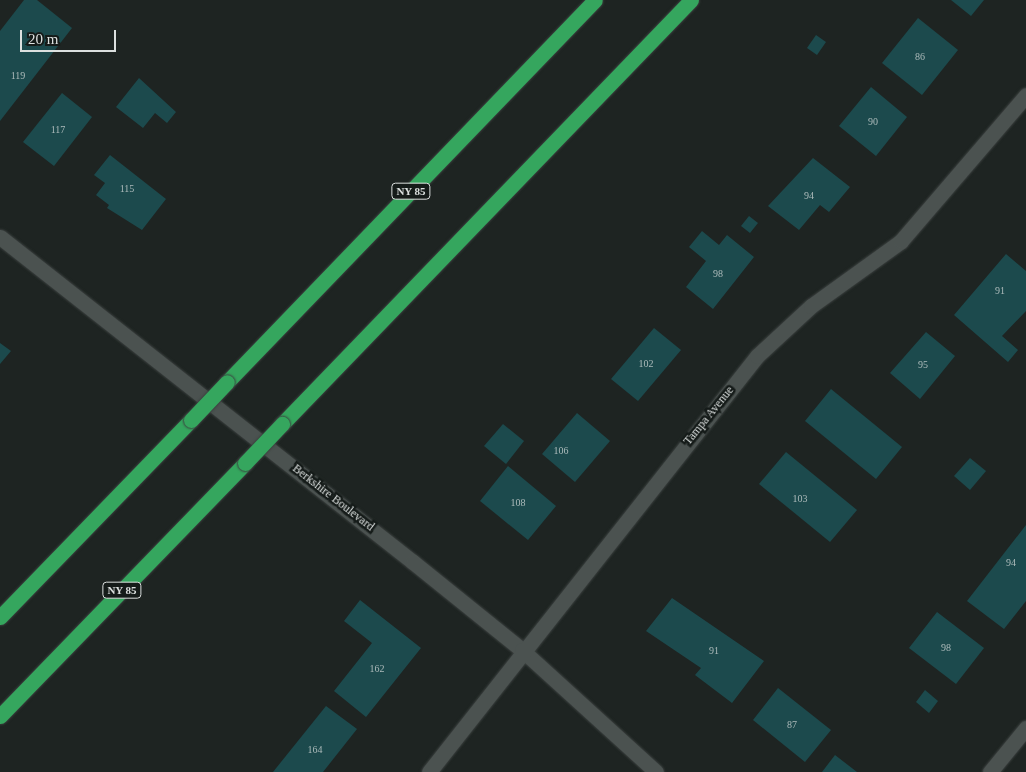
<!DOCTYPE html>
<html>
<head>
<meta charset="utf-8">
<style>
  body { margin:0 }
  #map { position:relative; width:1026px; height:772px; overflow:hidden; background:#1e2422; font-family:Georgia,serif }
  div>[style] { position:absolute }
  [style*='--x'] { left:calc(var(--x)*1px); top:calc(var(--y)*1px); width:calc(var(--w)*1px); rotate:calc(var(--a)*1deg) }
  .building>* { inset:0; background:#1c4a4d }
  .roads { filter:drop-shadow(0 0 1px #3b403f) drop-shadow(0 0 1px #3b403f) }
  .street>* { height:15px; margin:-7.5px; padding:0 7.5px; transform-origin:7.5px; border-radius:7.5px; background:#4b5250 }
  .highway>* { height:15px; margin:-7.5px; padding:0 7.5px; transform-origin:7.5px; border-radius:7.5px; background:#35a65e }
  .bridges { filter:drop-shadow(0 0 1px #3b403f) drop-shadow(0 0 1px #3b403f) }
  .highway-bridge>* { height:15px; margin:-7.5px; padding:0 7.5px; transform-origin:7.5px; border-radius:7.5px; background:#35a65e }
  span { translate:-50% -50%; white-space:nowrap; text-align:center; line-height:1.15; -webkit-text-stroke:5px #151b19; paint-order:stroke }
  .number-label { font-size:10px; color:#acbaba }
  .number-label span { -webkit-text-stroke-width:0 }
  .shield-label span { padding:1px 4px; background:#151b19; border:1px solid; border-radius:4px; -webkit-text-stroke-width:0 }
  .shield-label { font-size:11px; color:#dce0df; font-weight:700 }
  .street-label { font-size:12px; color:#dce0df }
  .scale { position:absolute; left:20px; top:30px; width:96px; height:22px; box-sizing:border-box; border:2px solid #dce0df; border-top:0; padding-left:6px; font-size:15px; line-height:18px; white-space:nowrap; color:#dce0df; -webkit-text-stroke:4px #151b19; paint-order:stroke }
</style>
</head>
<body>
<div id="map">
  <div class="building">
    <div style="clip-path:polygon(24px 0,37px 0,72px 28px,0 121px,0 31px)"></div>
    <div style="clip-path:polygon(951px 0,984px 0,971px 16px)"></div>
    <div style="clip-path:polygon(918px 18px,958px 50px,922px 95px,882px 63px)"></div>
    <div style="clip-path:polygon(816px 35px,826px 42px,817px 55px,807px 48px)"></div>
    <div style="clip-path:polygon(139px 78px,176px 112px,167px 123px,155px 113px,143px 128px,116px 107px)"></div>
    <div style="clip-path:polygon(871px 87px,907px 117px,876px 156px,839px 126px)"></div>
    <div style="clip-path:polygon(62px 93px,92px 117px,54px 166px,23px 142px)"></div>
    <div style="clip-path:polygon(110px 155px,166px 199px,142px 230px,107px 208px,109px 205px,96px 195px,105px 183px,94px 175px)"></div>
    <div style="clip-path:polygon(813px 158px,850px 187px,829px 212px,820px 205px,799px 230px,768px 206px)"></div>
    <div style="clip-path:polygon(749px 216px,758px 223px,750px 233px,741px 226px)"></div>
    <div style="clip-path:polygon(702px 231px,719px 245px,727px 235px,754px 257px,713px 309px,686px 287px,706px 261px,689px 247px)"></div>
    <div style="clip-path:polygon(1006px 254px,1026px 271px,1026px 311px,1002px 336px,1018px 350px,1008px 362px,954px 315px)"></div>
    <div style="clip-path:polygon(654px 328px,681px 350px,638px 401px,611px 379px)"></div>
    <div style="clip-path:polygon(926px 332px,955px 356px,920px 399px,890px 373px)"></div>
    <div style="clip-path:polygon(0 343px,11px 351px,0 364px)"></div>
    <div style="clip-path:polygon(831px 389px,902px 447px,876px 479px,805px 421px)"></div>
    <div style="clip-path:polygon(577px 413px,610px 441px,575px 482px,542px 454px)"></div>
    <div style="clip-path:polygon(503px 424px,524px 441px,506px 464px,484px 446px)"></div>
    <div style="clip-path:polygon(786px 452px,857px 510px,830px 542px,759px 484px)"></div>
    <div style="clip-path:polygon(970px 458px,986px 471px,970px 490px,954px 476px)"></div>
    <div style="clip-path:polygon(508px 466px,556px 506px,528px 540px,480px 501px)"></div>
    <div style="clip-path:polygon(1026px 525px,1026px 601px,1004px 629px,967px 601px)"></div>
    <div style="clip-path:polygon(672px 598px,764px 661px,732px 703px,695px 675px,701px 668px,646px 631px)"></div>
    <div style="clip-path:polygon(360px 600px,421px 648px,366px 717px,334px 691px,372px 643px,344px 621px)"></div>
    <div style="clip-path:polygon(937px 612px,984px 648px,956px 684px,909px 648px)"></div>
    <div style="clip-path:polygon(778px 688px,831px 730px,805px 762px,753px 720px)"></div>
    <div style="clip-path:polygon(925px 690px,938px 701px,929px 713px,916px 702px)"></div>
    <div style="clip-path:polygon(326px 706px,357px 729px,323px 772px,273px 772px)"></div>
    <div style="clip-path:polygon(835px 755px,857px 772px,822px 772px)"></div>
  </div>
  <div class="roads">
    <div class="street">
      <div style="--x:0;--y:237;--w:526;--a:38.2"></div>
      <div style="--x:413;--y:562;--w:140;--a:38.9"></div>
      <div style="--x:522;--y:650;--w:181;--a:42.3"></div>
      <div style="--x:429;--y:772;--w:530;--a:-51.75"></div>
      <div style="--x:757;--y:356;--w:74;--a:-42.8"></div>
      <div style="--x:811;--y:306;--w:111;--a:-35.8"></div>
      <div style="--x:901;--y:241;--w:192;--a:-49.4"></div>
      <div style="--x:990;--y:772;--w:57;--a:-50.7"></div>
    </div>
    <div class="highway">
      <div style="--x:227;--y:382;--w:530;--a:-46.07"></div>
      <div style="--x:282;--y:424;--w:589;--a:-46.03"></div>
      <div style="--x:0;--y:617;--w:274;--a:-45.9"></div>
      <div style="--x:0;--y:716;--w:352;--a:-45.9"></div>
    </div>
  </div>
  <div class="bridges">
    <div class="highway-bridge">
      <div style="--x:191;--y:420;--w:52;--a:-46.5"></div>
      <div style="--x:245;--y:463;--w:54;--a:-46.5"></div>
    </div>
  </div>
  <div class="number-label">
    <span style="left:920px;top:57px">86</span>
    <span style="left:18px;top:76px">119</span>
    <span style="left:873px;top:122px">90</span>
    <span style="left:58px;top:130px">117</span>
    <span style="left:127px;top:189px">115</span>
    <span style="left:809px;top:196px">94</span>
    <span style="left:718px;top:274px">98</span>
    <span style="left:1000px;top:291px">91</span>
    <span style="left:646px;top:364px">102</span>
    <span style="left:923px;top:365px">95</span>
    <span style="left:561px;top:451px">106</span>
    <span style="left:800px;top:499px">103</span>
    <span style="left:518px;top:503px">108</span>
    <span style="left:1011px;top:563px">94</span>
    <span style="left:946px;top:648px">98</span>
    <span style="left:714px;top:651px">91</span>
    <span style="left:377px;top:669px">162</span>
    <span style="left:792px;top:725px">87</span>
    <span style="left:315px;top:750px">164</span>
  </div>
  <div class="shield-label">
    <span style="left:411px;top:191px">NY 85</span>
    <span style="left:122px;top:590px">NY 85</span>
  </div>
  <div class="street-label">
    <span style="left:709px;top:416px;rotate:-51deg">Tampa Avenue</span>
    <span style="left:333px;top:498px;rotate:38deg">Berkshire Boulevard</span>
  </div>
  <div class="scale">20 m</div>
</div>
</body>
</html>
